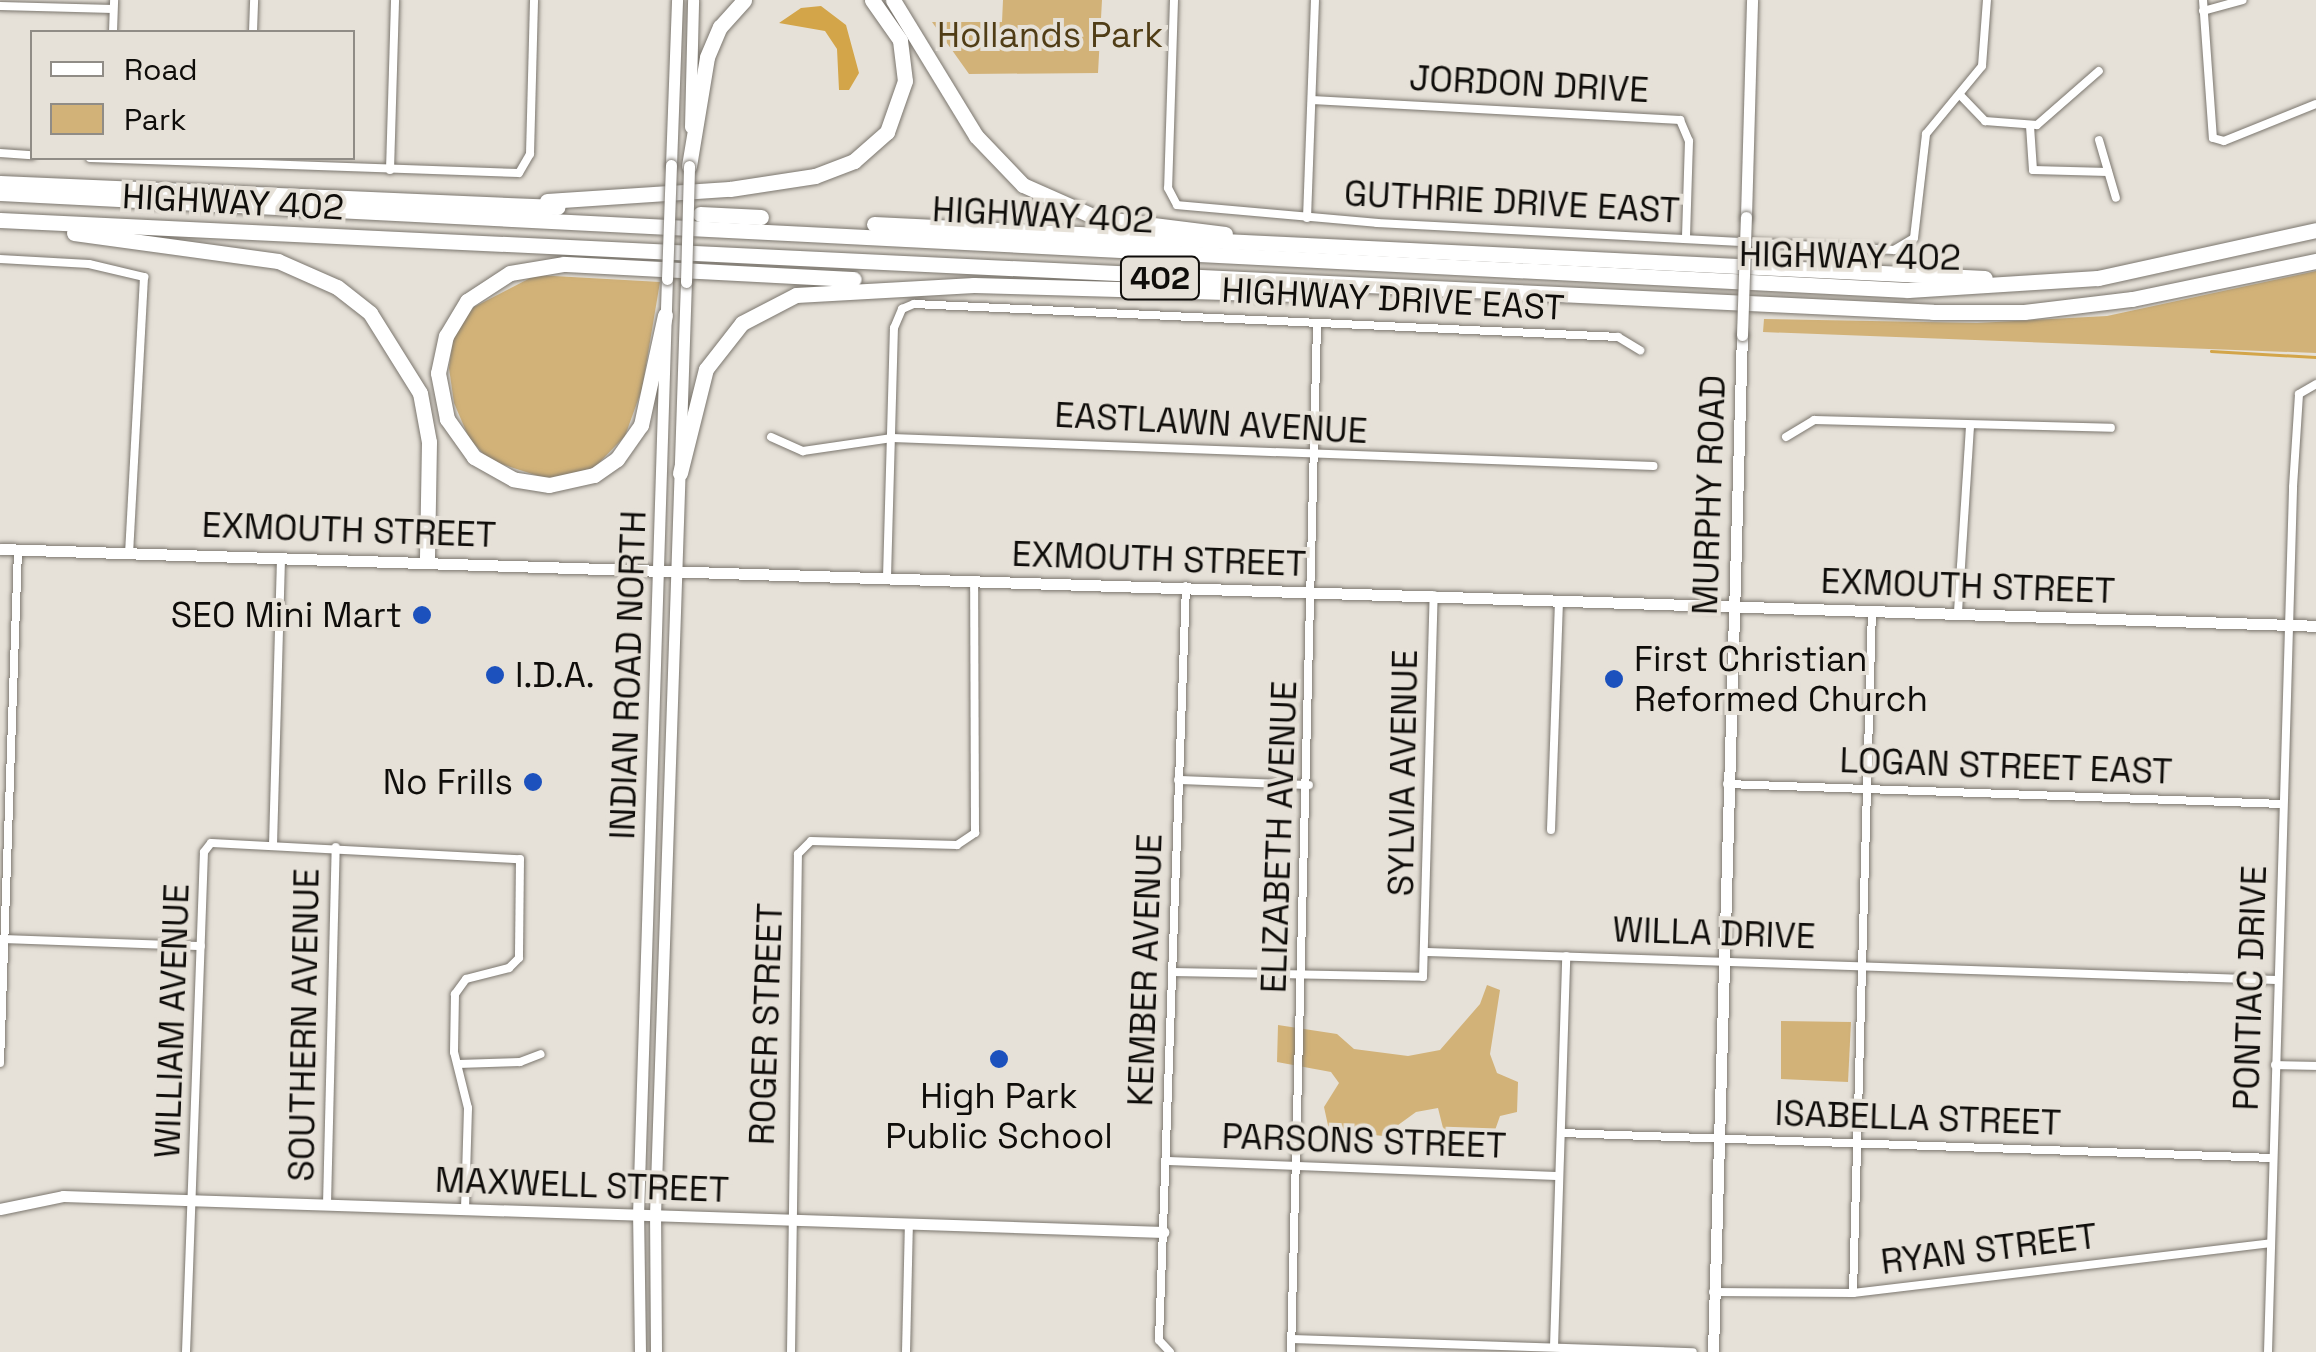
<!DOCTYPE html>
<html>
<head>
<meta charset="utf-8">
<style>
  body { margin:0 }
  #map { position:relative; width:2316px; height:1352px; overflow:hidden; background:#e6e1d8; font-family:"Space Grotesk",sans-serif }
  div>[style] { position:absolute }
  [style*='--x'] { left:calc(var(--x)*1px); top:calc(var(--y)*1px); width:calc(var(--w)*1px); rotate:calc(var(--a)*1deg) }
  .green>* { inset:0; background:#d2b278 }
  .water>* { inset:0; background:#d3a549 }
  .stream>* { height:2.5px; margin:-1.25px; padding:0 1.25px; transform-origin:1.25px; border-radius:1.25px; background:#d3a549 }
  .roads { filter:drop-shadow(0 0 2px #7b766e) drop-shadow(0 0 2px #7b766e) }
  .street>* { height:8px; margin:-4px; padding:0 4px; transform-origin:4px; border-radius:4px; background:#fff }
  .secondary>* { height:11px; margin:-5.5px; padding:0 5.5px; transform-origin:5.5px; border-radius:5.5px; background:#fff }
  .highway>* { height:15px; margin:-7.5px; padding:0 7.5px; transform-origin:7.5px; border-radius:7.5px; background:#fff }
  .bridges { filter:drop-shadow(0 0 2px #7b766e) drop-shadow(0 0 2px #7b766e) }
  .secondary-bridge>* { height:11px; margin:-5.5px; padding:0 5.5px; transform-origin:5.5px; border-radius:5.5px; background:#fff }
  .dots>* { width:28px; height:28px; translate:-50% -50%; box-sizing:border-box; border:5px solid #e6e1d8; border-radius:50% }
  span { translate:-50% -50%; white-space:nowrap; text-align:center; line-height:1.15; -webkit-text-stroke:8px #e6e1d8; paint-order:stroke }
  .shield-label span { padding:2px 8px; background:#e6e1d8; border:2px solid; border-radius:8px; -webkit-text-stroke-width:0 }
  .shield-label { font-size:32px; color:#0f0d0a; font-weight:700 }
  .park-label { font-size:35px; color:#503d16 }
  .street-label { font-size:35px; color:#0f0d0a }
  .poi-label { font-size:35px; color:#0f0d0a }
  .right { translate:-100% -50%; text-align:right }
  .left { translate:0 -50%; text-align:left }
  .legend { position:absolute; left:30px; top:30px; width:325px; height:130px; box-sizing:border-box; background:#e6e1d8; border:2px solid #908c86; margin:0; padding:12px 18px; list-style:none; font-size:30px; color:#0f0d0a }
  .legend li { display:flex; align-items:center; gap:20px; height:50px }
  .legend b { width:50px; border:2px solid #908c86 }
</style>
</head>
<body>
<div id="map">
  <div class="green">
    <div style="clip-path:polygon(1003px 0,1102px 0,1098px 73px,969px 74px,932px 22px,1002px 22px)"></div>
    <div style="clip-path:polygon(2316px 271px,2316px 353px,1763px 332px,1764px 319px,1977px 323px,2107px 316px)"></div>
    <div style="clip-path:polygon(536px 275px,660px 282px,642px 389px,625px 436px,595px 467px,551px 480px,489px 460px,469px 438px,454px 403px,449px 368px,454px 331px,474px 307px)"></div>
    <div style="clip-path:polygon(1487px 985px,1500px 990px,1490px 1054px,1497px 1073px,1518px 1082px,1517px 1112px,1500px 1116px,1493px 1136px,1444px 1132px,1438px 1108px,1416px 1112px,1383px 1136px,1329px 1130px,1324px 1107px,1339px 1083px,1331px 1072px,1277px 1062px,1278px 1025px,1337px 1034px,1354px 1049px,1408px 1056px,1440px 1050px,1480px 1004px)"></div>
    <div style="clip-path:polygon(1781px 1021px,1851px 1022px,1848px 1082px,1781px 1079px)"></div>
  </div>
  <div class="water">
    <div style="clip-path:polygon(821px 6px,846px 25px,859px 73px,849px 90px,839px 90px,837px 49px,825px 31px,779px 23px,801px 8px)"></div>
  </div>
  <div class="stream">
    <div style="--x:2211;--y:351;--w:105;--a:3.3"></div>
  </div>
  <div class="roads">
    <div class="street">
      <div style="--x:1174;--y:0;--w:188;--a:91.8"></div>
      <div style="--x:1168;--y:188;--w:19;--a:62"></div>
      <div style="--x:1177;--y:205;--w:201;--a:5.1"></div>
      <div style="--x:1377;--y:223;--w:518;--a:2.99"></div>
      <div style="--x:1894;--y:250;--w:23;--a:-31"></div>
      <div style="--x:1914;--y:238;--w:105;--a:-83.4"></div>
      <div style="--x:1926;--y:134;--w:88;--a:-50.5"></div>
      <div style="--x:1982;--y:66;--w:66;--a:-85.7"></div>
      <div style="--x:2203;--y:0;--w:138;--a:85.9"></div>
      <div style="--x:2213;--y:138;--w:11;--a:15"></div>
      <div style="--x:2224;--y:141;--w:99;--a:-21.9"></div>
      <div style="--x:0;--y:6;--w:113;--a:1.5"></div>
      <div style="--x:2203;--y:11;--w:41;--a:-15.4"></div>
      <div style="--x:113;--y:32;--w:32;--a:-88"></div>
      <div style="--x:253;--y:32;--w:32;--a:-88"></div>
      <div style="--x:1961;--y:96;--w:35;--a:46"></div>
      <div style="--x:1985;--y:121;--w:52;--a:4.4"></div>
      <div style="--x:2037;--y:125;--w:82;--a:-41.1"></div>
      <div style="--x:1312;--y:100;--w:369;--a:3.1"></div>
      <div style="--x:1680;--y:120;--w:23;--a:67"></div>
      <div style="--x:1689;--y:141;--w:98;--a:91.8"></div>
      <div style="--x:2030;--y:126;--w:44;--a:86.1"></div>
      <div style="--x:2033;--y:170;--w:75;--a:1.5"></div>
      <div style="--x:2099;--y:140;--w:60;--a:73.7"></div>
      <div style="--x:0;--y:153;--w:32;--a:4"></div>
      <div style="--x:90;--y:158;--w:429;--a:2"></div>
      <div style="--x:519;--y:173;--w:22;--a:-60"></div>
      <div style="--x:530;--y:154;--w:154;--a:-88.5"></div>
      <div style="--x:390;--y:170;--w:170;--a:-88.3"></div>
      <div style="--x:1307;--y:218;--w:218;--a:-87.9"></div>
      <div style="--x:0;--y:259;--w:89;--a:3.2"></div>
      <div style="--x:89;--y:264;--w:57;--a:13.3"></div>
      <div style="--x:144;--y:277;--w:274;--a:93.1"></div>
      <div style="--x:771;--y:437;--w:35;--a:24"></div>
      <div style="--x:803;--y:451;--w:90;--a:-8.3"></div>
      <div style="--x:892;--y:438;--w:762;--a:2.11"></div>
      <div style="--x:1786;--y:437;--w:33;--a:-31"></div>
      <div style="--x:1814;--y:420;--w:297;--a:1.5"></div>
      <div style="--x:887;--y:577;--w:249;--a:-88.4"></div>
      <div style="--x:894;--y:328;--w:21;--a:-67"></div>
      <div style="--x:902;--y:309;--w:13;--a:-23"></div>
      <div style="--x:914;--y:304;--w:705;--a:2.68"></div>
      <div style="--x:1618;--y:337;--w:26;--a:31"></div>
      <div style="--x:1958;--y:612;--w:187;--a:-86.3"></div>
      <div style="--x:1178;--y:780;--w:131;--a:2.2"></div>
      <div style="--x:1727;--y:784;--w:555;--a:2.06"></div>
      <div style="--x:1551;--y:830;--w:230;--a:-88"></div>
      <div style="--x:273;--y:845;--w:288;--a:-88.4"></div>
      <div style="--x:0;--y:939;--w:201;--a:2"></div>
      <div style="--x:1427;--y:952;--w:850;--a:1.89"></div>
      <div style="--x:1172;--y:972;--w:251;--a:1.1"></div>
      <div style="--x:1423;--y:977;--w:382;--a:-88.4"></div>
      <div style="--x:0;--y:1063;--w:513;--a:-87.99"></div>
      <div style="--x:458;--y:1064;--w:62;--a:-1.8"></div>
      <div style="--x:520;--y:1062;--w:22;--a:-21"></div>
      <div style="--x:2275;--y:1065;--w:41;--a:1.4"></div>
      <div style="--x:1561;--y:1133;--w:711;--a:2.01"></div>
      <div style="--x:1166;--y:1161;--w:393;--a:2.2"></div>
      <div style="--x:327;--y:1204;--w:357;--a:-88.6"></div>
      <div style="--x:1713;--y:1292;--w:140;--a:0.4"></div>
      <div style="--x:1853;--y:1293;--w:421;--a:-6.8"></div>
      <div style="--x:1853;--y:1293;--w:683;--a:-88.41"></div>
      <div style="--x:1292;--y:1339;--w:401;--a:1.9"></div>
      <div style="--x:1554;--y:1347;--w:391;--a:-88.2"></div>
      <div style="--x:186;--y:1352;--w:500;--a:-87.94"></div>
      <div style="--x:204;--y:852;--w:11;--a:-52"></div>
      <div style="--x:211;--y:843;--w:309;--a:3"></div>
      <div style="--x:520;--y:859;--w:99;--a:90.6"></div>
      <div style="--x:519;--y:958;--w:14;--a:135"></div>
      <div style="--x:509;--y:968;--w:44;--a:165.7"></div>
      <div style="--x:466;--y:979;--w:19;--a:126"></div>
      <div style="--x:455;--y:994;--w:58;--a:91"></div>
      <div style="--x:454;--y:1052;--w:58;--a:76"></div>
      <div style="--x:468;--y:1108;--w:102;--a:91.7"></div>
      <div style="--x:791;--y:1352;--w:498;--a:-89.2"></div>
      <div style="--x:798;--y:854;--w:18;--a:-45"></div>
      <div style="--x:811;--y:841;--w:146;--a:1.6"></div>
      <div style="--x:957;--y:845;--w:22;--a:-34"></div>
      <div style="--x:975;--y:833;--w:252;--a:-90.2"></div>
      <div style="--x:906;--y:1352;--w:129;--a:-88.7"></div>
      <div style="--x:1170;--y:1352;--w:16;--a:-133"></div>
      <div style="--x:1159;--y:1340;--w:754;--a:-87.95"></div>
      <div style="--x:1291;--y:1352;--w:1028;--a:-88.55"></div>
      <div style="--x:2268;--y:1352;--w:865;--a:-88.34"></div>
      <div style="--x:2293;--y:487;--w:93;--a:-86.3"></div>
      <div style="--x:2299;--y:394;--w:20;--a:-30"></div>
    </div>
    <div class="secondary">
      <div style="--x:690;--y:127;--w:127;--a:-88.6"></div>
      <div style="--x:671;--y:165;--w:165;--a:-87.9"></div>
      <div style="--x:1746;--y:217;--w:217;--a:-88.4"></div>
      <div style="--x:0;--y:549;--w:2317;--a:1.9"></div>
      <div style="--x:0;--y:1209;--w:64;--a:-11.7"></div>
      <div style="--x:63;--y:1196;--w:1101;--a:1.87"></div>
      <div style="--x:640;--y:1352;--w:137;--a:-90.8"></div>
      <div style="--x:638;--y:1215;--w:936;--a:-88.23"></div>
      <div style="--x:656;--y:1352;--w:137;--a:-90.4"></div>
      <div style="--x:655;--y:1215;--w:934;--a:-88.1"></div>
      <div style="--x:1713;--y:1352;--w:1017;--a:-88.37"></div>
    </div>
    <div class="highway">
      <div style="--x:893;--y:0;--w:159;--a:58.6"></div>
      <div style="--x:976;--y:136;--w:68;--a:46.2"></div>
      <div style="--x:1023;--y:185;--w:81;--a:24"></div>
      <div style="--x:1097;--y:218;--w:129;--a:7.1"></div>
      <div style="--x:689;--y:166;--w:110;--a:-80.6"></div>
      <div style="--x:707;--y:57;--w:33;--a:-67"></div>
      <div style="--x:720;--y:27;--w:36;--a:-48"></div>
      <div style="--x:0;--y:183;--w:558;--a:2.47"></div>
      <div style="--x:0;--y:193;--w:1910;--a:2.91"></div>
      <div style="--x:1908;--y:290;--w:190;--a:-3.6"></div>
      <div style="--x:2098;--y:278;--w:223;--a:-12.4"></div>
      <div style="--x:547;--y:201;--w:183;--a:-3.8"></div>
      <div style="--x:730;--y:189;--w:86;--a:-8.7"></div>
      <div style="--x:815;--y:176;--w:42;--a:-21"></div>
      <div style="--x:854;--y:161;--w:44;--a:-41.3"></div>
      <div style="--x:887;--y:132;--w:54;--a:-70.6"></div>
      <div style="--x:905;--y:81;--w:41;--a:-97"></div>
      <div style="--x:900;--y:40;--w:49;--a:-125"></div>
      <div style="--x:700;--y:214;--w:61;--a:2.8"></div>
      <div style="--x:0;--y:220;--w:1935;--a:2.72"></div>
      <div style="--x:1933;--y:312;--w:91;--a:0"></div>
      <div style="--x:2024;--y:312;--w:109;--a:-6.9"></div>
      <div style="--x:2132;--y:299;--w:188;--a:-11.7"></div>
      <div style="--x:874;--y:224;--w:1112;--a:2.78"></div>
      <div style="--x:74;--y:233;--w:206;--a:7.8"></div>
      <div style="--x:278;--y:261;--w:64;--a:23.8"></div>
      <div style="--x:337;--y:287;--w:42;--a:38.2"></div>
      <div style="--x:370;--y:313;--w:94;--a:58"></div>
      <div style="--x:420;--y:393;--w:50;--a:79.6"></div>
      <div style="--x:429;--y:442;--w:119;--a:91"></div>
      <div style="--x:665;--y:315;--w:113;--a:102.3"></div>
      <div style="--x:641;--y:425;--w:42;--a:125.2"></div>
      <div style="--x:617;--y:459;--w:28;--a:145"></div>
      <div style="--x:594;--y:475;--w:46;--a:167.5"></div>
      <div style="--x:549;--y:485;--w:36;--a:-171"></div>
      <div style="--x:513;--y:479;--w:45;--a:-150.6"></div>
      <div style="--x:474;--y:457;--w:47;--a:-125.4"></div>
      <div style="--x:447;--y:419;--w:47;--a:-101.1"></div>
      <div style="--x:438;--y:373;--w:38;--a:-78"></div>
      <div style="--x:446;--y:336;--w:41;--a:-59"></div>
      <div style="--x:467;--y:301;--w:51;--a:-33.1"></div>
      <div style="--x:510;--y:273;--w:55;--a:-9.5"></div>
      <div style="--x:564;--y:264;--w:290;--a:3"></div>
      <div style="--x:680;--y:473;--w:107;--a:-76"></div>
      <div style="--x:706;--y:369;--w:58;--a:-52"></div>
      <div style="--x:742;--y:323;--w:61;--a:-27.4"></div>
      <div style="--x:796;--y:295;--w:178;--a:-3.2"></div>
      <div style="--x:974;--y:285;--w:315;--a:1.6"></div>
    </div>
  </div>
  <div class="bridges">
    <div class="secondary-bridge">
      <div style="--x:667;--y:279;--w:114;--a:-88"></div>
      <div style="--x:686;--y:282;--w:116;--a:-88.5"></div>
      <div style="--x:1742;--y:335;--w:118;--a:-88.1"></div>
    </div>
  </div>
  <div class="dots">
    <div style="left:422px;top:615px;background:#1c51bd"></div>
    <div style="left:495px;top:675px;background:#1c51bd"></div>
    <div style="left:1614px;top:679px;background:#1c51bd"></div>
    <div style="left:533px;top:782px;background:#1c51bd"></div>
    <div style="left:999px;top:1059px;background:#1c51bd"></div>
  </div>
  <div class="shield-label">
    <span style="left:1160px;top:278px">402</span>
  </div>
  <div class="park-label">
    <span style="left:1050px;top:35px">Hollands Park</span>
  </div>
  <div class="street-label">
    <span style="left:1529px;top:84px;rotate:3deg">JORDON DRIVE</span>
    <span style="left:233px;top:202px;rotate:3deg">HIGHWAY 402</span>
    <span style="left:1512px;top:202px;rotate:3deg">GUTHRIE DRIVE EAST</span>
    <span style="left:1043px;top:215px;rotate:3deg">HIGHWAY 402</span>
    <span style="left:1850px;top:256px;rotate:1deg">HIGHWAY 402</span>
    <span style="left:1393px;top:299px;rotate:3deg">HIGHWAY DRIVE EAST</span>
    <span style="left:1211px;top:423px;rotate:3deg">EASTLAWN AVENUE</span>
    <span style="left:1709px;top:495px;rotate:-88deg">MURPHY ROAD</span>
    <span style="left:349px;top:530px;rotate:2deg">EXMOUTH STREET</span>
    <span style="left:1159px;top:559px;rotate:2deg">EXMOUTH STREET</span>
    <span style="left:1968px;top:586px;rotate:2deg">EXMOUTH STREET</span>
    <span style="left:628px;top:675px;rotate:-88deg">INDIAN ROAD NORTH</span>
    <span style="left:2006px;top:766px;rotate:2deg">LOGAN STREET EAST</span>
    <span style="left:1403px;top:773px;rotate:-89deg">SYLVIA AVENUE</span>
    <span style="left:1279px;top:837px;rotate:-88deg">ELIZABETH AVENUE</span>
    <span style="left:1714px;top:933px;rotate:2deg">WILLA DRIVE</span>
    <span style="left:1145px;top:970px;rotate:-88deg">KEMBER AVENUE</span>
    <span style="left:2250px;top:988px;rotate:-88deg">PONTIAC DRIVE</span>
    <span style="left:172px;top:1021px;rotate:-88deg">WILLIAM AVENUE</span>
    <span style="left:766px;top:1024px;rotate:-88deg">ROGER STREET</span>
    <span style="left:304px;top:1025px;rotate:-89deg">SOUTHERN AVENUE</span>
    <span style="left:1918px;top:1118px;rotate:2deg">ISABELLA STREET</span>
    <span style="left:1364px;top:1141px;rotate:2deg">PARSONS STREET</span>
    <span style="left:582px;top:1185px;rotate:2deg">MAXWELL STREET</span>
    <span style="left:1989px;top:1249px;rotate:-7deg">RYAN STREET</span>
  </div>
  <div class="poi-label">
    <span class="right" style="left:402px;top:615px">SEO Mini Mart</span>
    <span class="left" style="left:1634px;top:679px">First Christian<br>Reformed Church</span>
    <span class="left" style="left:515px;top:675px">I.D.A.</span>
    <span class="right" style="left:513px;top:782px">No Frills</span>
    <span style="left:999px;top:1116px">High Park<br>Public School</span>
  </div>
  <ul class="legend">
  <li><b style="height:12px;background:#fff"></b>Road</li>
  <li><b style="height:28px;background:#d2b278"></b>Park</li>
  </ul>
</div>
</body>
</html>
